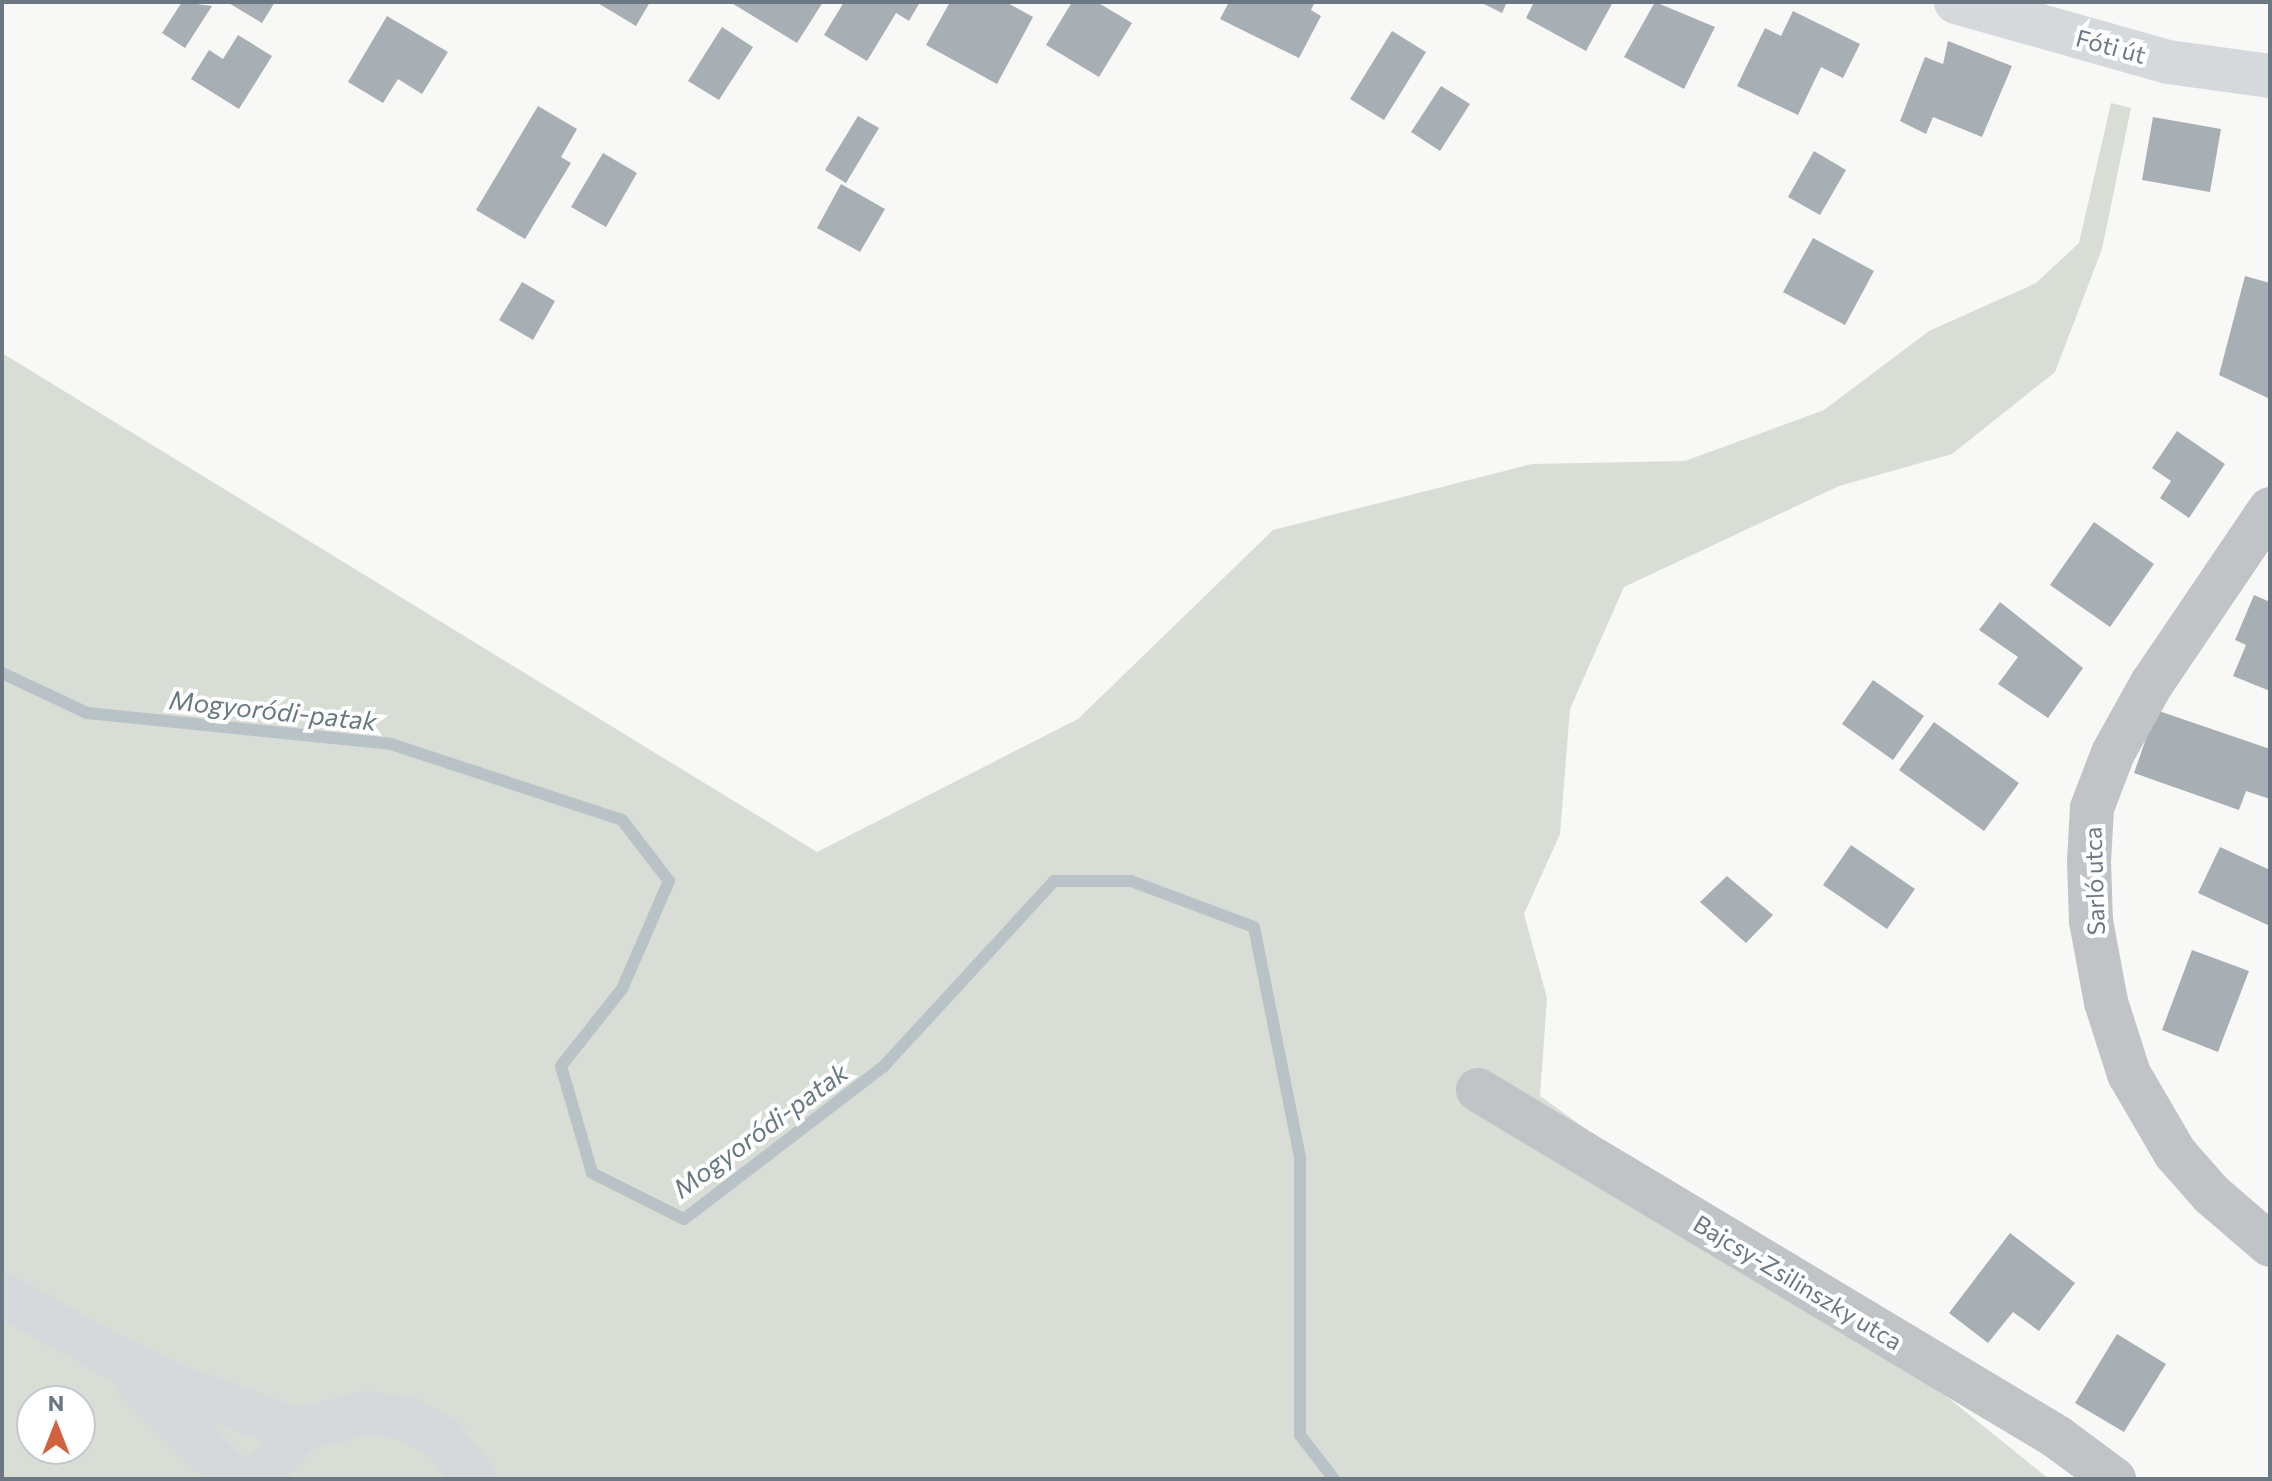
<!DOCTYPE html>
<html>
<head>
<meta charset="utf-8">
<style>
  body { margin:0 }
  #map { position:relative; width:2272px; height:1481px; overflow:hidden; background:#f8f8f6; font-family:Commissioner,sans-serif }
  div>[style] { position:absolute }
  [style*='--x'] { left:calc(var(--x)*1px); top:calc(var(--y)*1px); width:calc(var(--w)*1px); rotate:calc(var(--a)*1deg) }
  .green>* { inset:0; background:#d8ddd6 }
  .stream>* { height:12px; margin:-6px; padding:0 6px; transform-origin:6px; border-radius:6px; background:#b9c3c7 }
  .building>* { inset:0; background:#a8afb4 }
  .minor>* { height:44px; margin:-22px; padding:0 22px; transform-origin:22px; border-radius:22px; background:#c0c4c7 }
  .major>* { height:44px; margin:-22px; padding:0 22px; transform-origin:22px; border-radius:22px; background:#d5d9dc }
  span { translate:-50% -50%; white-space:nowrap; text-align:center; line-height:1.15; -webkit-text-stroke:8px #fff; paint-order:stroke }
  .street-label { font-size:24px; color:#6b7884 }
  .water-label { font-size:26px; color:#67787f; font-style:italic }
  .frame { position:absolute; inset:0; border:4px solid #6b7884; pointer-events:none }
  .north { position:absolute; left:16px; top:1385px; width:80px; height:80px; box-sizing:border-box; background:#fff; border:2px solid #c4c9ce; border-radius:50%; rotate:0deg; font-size:22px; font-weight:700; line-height:32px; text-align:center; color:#6b7884 }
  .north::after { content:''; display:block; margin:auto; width:28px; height:36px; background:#d1623e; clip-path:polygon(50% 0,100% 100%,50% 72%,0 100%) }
</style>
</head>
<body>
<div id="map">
  <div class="green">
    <div style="clip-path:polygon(evenodd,2111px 103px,2131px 108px,2102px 249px,2055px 372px,1952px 454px,1839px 486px,1624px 587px,1570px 709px,1560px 834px,1524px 914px,1547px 998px,1540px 1096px,1847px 1316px,2049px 1479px,2px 1479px,2px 353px,817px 852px,1078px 719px,1273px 530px,1532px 464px,1685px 461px,1824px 410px,1929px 331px,2036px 283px,2079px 243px,2111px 103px,32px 1401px,80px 1401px,80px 1449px,32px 1449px,32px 1401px)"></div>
  </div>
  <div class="stream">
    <div style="--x:2;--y:673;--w:94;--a:25.2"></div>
    <div style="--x:87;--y:713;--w:306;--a:5.8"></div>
    <div style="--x:391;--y:744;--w:243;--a:18.2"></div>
    <div style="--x:622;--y:820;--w:77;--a:52.4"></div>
    <div style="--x:669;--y:881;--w:118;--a:113.5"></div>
    <div style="--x:622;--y:989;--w:98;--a:128.4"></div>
    <div style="--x:561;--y:1066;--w:111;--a:73.8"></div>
    <div style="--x:592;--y:1173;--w:103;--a:26.6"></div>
    <div style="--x:684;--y:1219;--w:252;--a:-37.4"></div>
    <div style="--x:884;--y:1066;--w:251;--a:-47.4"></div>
    <div style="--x:1054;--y:881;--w:77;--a:0"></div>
    <div style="--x:1131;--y:881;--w:131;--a:20.5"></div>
    <div style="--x:1254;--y:927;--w:236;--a:78.7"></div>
    <div style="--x:1300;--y:1158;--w:277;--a:90"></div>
    <div style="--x:1300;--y:1435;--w:56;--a:52.3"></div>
  </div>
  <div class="building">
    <div style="clip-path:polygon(182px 2px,212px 6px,185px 48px,162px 33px)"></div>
    <div style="clip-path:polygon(227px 2px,275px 2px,262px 23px)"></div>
    <div style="clip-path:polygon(596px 2px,650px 2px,636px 26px)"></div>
    <div style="clip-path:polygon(730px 2px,823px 2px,797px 43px)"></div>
    <div style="clip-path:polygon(844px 2px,920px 2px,909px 21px,896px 13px,867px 61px,824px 35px)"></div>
    <div style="clip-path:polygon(950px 2px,1006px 2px,1033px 17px,997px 84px,926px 45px)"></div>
    <div style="clip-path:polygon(1072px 2px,1097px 2px,1132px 23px,1099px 77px,1046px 45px)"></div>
    <div style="clip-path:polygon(1229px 2px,1315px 2px,1311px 10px,1321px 16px,1299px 58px,1220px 19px)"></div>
    <div style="clip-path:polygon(1480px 2px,1507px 2px,1502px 13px)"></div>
    <div style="clip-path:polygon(1534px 2px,1613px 2px,1586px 51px,1526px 18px)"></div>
    <div style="clip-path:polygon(1655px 2px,1715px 27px,1684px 89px,1624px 57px)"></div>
    <div style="clip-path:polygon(1793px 11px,1860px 44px,1843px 78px,1821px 67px,1798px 115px,1737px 86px,1765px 28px,1781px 36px)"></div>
    <div style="clip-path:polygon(387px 16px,448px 52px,422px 94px,398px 79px,383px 103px,348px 82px)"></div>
    <div style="clip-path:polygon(722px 27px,753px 47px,719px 100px,688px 81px)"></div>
    <div style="clip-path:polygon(1392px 31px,1426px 52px,1384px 120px,1350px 99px)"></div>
    <div style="clip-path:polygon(238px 35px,272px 56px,239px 109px,191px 79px,209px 50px,223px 59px)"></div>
    <div style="clip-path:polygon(1948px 41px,2012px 66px,1982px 137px,1933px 117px,1926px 134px,1900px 121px,1925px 57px,1943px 64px)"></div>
    <div style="clip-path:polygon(1441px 86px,1470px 104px,1440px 151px,1411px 132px)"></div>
    <div style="clip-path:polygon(538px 106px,577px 129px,561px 157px,571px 163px,525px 239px,476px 210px)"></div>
    <div style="clip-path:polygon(858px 116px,879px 128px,846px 183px,825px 170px)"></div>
    <div style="clip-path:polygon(2153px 117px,2221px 129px,2210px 192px,2142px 180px)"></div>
    <div style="clip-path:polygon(1814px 151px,1846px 170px,1820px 215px,1788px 197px)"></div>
    <div style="clip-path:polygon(603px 153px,637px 173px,606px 227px,571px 207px)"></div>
    <div style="clip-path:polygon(841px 184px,885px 209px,860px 252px,817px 228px)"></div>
    <div style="clip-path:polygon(1813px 238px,1874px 271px,1845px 325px,1783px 292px)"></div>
    <div style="clip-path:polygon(2245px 276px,2270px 283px,2270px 399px,2219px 375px)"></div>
    <div style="clip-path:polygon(522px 282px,555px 301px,533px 340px,499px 320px)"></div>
    <div style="clip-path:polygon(2177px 431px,2225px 464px,2189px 518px,2160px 498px,2171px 481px,2152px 468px)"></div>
    <div style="clip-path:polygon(2094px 522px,2154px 564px,2110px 627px,2050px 585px)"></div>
    <div style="clip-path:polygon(2254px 595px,2270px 602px,2270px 691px,2233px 676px,2246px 645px,2235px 640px)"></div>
    <div style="clip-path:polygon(2000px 602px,2083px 668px,2048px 718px,1998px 684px,2018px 657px,1979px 630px)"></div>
    <div style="clip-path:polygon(1873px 680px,1924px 716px,1893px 760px,1842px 724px)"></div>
    <div style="clip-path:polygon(2156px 710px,2270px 749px,2270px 799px,2246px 791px,2239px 810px,2134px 773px)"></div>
    <div style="clip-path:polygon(1934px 722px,2019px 783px,1984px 831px,1899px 770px)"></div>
    <div style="clip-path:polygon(1851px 845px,1915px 889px,1887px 929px,1823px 885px)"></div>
    <div style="clip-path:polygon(2220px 847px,2270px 870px,2270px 926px,2198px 893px)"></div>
    <div style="clip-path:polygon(1727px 876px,1773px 915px,1746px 943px,1700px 902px)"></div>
    <div style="clip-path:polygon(2192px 950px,2249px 971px,2218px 1052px,2162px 1030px)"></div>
    <div style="clip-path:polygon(2010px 1233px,2075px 1283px,2039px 1331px,2013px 1312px,1988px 1343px,1949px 1313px)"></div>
    <div style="clip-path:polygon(2117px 1334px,2166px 1364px,2124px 1432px,2075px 1403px)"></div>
  </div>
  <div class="minor">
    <div style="--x:2270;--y:509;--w:210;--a:124.1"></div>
    <div style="--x:2152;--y:683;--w:80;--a:119.1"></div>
    <div style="--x:2113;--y:753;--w:59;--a:110.9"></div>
    <div style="--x:2092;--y:808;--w:53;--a:93.2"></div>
    <div style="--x:2089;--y:861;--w:60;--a:88.1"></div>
    <div style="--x:2091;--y:921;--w:82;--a:79.5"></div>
    <div style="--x:2106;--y:1002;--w:76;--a:72.3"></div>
    <div style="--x:2129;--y:1074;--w:91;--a:59.8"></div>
    <div style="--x:2175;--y:1153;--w:55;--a:48.7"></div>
    <div style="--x:2211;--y:1194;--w:78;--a:40.8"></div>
    <div style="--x:1478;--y:1090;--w:675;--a:30.93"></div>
    <div style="--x:2057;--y:1437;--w:71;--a:36.4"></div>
  </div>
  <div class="major">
    <div style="--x:1956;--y:2;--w:220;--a:15.8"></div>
    <div style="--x:2168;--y:62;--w:103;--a:7.8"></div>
    <div style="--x:2;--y:1294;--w:124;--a:29.5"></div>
    <div style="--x:110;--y:1355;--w:86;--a:24.8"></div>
    <div style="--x:188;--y:1391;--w:118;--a:19.4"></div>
    <div style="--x:138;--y:1382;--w:136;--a:45.3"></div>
    <div style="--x:259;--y:1479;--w:63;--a:-50.8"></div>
    <div style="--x:299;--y:1430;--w:68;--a:-14.4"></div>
    <div style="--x:365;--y:1413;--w:40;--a:7.1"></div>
    <div style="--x:405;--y:1418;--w:41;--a:27.8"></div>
    <div style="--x:441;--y:1437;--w:54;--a:51"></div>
  </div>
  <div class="street-label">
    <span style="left:2111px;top:46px;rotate:15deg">Fóti út</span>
    <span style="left:2094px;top:881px;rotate:-92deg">Sarló utca</span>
    <span style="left:1798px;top:1282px;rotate:31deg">Bajcsy-Zsilinszky utca</span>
  </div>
  <div class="water-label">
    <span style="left:273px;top:710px;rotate:6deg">Mogyoródi-patak</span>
    <span style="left:760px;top:1130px;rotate:-36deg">Mogyoródi-patak</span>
  </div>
  <div class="frame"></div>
  <div class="north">N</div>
</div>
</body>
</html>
